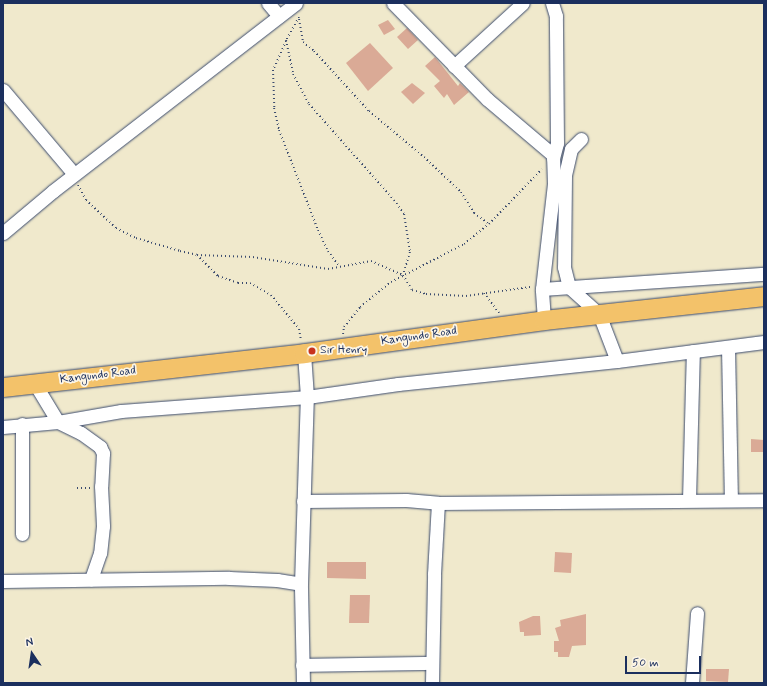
<!DOCTYPE html>
<html>
<head>
<meta charset="utf-8">
<style>
  body { margin:0 }
  #map { position:relative; width:767px; height:686px; overflow:hidden; background:#f0e9cc; font-family:Mynerve,sans-serif }
  div>[style] { position:absolute }
  [style*='--x'] { left:calc(var(--x)*1px); top:calc(var(--y)*1px); width:calc(var(--w)*1px); rotate:calc(var(--a)*1deg) }
  .building>* { inset:0; background:#daaa96 }
  .path>* { height:2px; margin-top:-1px; transform-origin:0; background:repeating-linear-gradient(90deg,#3b4b6e 0 1px,transparent 0 4px) }
  .roads { filter:drop-shadow(0 0 1px #3b4b6e) drop-shadow(0 0 1px #3b4b6e) }
  .minor>* { height:13px; margin:-6.5px; padding:0 6.5px; transform-origin:6.5px; border-radius:6.5px; background:#fff }
  .highway>* { height:19px; margin:-9.5px; padding:0 9.5px; transform-origin:9.5px; border-radius:9.5px; background:#f3c26a }
  .dots>* { width:11px; height:11px; translate:-50% -50%; box-sizing:border-box; border:2px solid #fcf5e5; border-radius:50% }
  span { translate:-50% -50%; white-space:nowrap; text-align:center; line-height:1.15; -webkit-text-stroke:3.5px #fcf5e5; paint-order:stroke }
  .street-label { font-size:12px; color:#1b2f5e }
  .poi-label { font-size:12px; color:#1b2f5e }
  .left { translate:0 -50%; text-align:left }
  .frame { position:absolute; inset:0; border:4px solid #1b2f5e; pointer-events:none }
  .north { position:absolute; left:12px; top:634px; width:40px; height:40px; -webkit-text-stroke:3px #fcf5e5; paint-order:stroke; rotate:347deg; font-size:11px; font-weight:700; line-height:16px; text-align:center; color:#1b2f5e }
  .north::after { content:''; display:block; margin:auto; width:14px; height:18px; background:#1b2f5e; clip-path:polygon(50% 0,100% 100%,50% 72%,0 100%) }
  .scale { position:absolute; left:625px; top:656px; width:76px; height:18px; box-sizing:border-box; border:2px solid #1b2f5e; border-top:0; padding-left:5px; font-size:12px; line-height:14px; white-space:nowrap; color:#1b2f5e; -webkit-text-stroke:3px #fcf5e5; paint-order:stroke }
</style>
</head>
<body>
<div id="map">
  <div class="building">
    <div style="clip-path:polygon(388px 20px,395px 29px,384px 35px,378px 25px)"></div>
    <div style="clip-path:polygon(407px 28px,418px 40px,408px 49px,397px 37px)"></div>
    <div style="clip-path:polygon(370px 43px,393px 68px,368px 91px,346px 63px)"></div>
    <div style="clip-path:polygon(435px 57px,458px 86px,460px 83px,469px 92px,454px 105px,447px 94px,444px 98px,434px 86px,440px 81px,425px 66px)"></div>
    <div style="clip-path:polygon(412px 83px,425px 93px,413px 104px,401px 92px)"></div>
    <div style="clip-path:polygon(751px 439px,764px 440px,764px 452px,751px 452px)"></div>
    <div style="clip-path:polygon(555px 552px,572px 553px,571px 573px,554px 572px)"></div>
    <div style="clip-path:polygon(327px 562px,366px 562px,366px 579px,327px 578px)"></div>
    <div style="clip-path:polygon(350px 595px,370px 595px,369px 623px,349px 623px)"></div>
    <div style="clip-path:polygon(586px 614px,586px 645px,572px 646px,569px 657px,558px 657px,558px 652px,554px 652px,554px 641px,559px 641px,555px 628px,561px 626px,560px 620px)"></div>
    <div style="clip-path:polygon(533px 616px,540px 616px,541px 635px,524px 636px,524px 632px,520px 632px,519px 622px)"></div>
    <div style="clip-path:polygon(706px 669px,729px 669px,728px 682px,706px 681px)"></div>
  </div>
  <div class="path">
    <div style="--x:299;--y:17;--w:26;--a:119"></div>
    <div style="--x:286;--y:40;--w:35;--a:78"></div>
    <div style="--x:293;--y:74;--w:34;--a:62"></div>
    <div style="--x:309;--y:104;--w:128;--a:48.5"></div>
    <div style="--x:394;--y:200;--w:17;--a:54"></div>
    <div style="--x:404;--y:214;--w:38;--a:81"></div>
    <div style="--x:410;--y:252;--w:24;--a:107"></div>
    <div style="--x:403;--y:275;--w:17;--a:59"></div>
    <div style="--x:412;--y:290;--w:15;--a:16"></div>
    <div style="--x:426;--y:294;--w:40;--a:2.9"></div>
    <div style="--x:466;--y:296;--w:65;--a:-8"></div>
    <div style="--x:299;--y:19;--w:23;--a:80"></div>
    <div style="--x:303;--y:42;--w:14;--a:39"></div>
    <div style="--x:314;--y:51;--w:81;--a:47.5"></div>
    <div style="--x:369;--y:111;--w:72;--a:39.9"></div>
    <div style="--x:424;--y:157;--w:51;--a:43.4"></div>
    <div style="--x:461;--y:192;--w:25;--a:58"></div>
    <div style="--x:474;--y:213;--w:19;--a:36"></div>
    <div style="--x:286;--y:41;--w:32;--a:114"></div>
    <div style="--x:273;--y:70;--w:38;--a:88"></div>
    <div style="--x:274;--y:108;--w:23;--a:77"></div>
    <div style="--x:279;--y:130;--w:107;--a:68.7"></div>
    <div style="--x:318;--y:230;--w:23;--a:65"></div>
    <div style="--x:328;--y:251;--w:19;--a:54"></div>
    <div style="--x:78;--y:185;--w:17;--a:62"></div>
    <div style="--x:86;--y:200;--w:41;--a:43"></div>
    <div style="--x:116;--y:228;--w:22;--a:27"></div>
    <div style="--x:136;--y:238;--w:46;--a:16.5"></div>
    <div style="--x:180;--y:251;--w:17;--a:13"></div>
    <div style="--x:197;--y:255;--w:56;--a:2"></div>
    <div style="--x:253;--y:257;--w:76;--a:9.1"></div>
    <div style="--x:328;--y:269;--w:44;--a:-10.5"></div>
    <div style="--x:371;--y:261;--w:35;--a:24"></div>
    <div style="--x:197;--y:255;--w:30;--a:45"></div>
    <div style="--x:218;--y:276;--w:21;--a:19"></div>
    <div style="--x:238;--y:283;--w:12;--a:0"></div>
    <div style="--x:250;--y:283;--w:24;--a:30"></div>
    <div style="--x:271;--y:295;--w:44;--a:50.5"></div>
    <div style="--x:299;--y:329;--w:11;--a:80"></div>
    <div style="--x:484;--y:293;--w:25;--a:53"></div>
    <div style="--x:343;--y:334;--w:7;--a:-82"></div>
    <div style="--x:344;--y:327;--w:26;--a:-51"></div>
    <div style="--x:360;--y:307;--w:40;--a:-39"></div>
    <div style="--x:391;--y:282;--w:82;--a:-27.5"></div>
    <div style="--x:464;--y:244;--w:32;--a:-39"></div>
    <div style="--x:489;--y:224;--w:76;--a:-46.1"></div>
    <div style="--x:77;--y:488;--w:13;--a:0"></div>
  </div>
  <div class="roads">
    <div class="minor">
      <div style="--x:268;--y:3;--w:17;--a:50"></div>
      <div style="--x:393;--y:3;--w:134;--a:45.6"></div>
      <div style="--x:487;--y:99;--w:87;--a:40.3"></div>
      <div style="--x:454;--y:66;--w:93;--a:-42.4"></div>
      <div style="--x:3;--y:90;--w:110;--a:49.8"></div>
      <div style="--x:581;--y:139;--w:14;--a:135"></div>
      <div style="--x:571;--y:149;--w:28;--a:103"></div>
      <div style="--x:565;--y:176;--w:91;--a:90.6"></div>
      <div style="--x:564;--y:267;--w:21;--a:76"></div>
      <div style="--x:569;--y:287;--w:40;--a:42"></div>
      <div style="--x:599;--y:314;--w:50;--a:69"></div>
      <div style="--x:3;--y:233;--w:65;--a:-40"></div>
      <div style="--x:53;--y:191;--w:307;--a:-37.7"></div>
      <div style="--x:542;--y:289;--w:223;--a:-3.9"></div>
      <div style="--x:544;--y:320;--w:31;--a:-94"></div>
      <div style="--x:542;--y:289;--w:107;--a:-83.5"></div>
      <div style="--x:554;--y:183;--w:25;--a:-92"></div>
      <div style="--x:553;--y:158;--w:16;--a:-75"></div>
      <div style="--x:557;--y:143;--w:127;--a:-90.5"></div>
      <div style="--x:556;--y:16;--w:14;--a:-107"></div>
      <div style="--x:728;--y:347;--w:153;--a:88.9"></div>
      <div style="--x:35;--y:384;--w:44;--a:58.8"></div>
      <div style="--x:58;--y:422;--w:64;--a:-9.9"></div>
      <div style="--x:121;--y:411;--w:187;--a:-4.3"></div>
      <div style="--x:307;--y:397;--w:92;--a:-8.1"></div>
      <div style="--x:398;--y:384;--w:220;--a:-6"></div>
      <div style="--x:617;--y:361;--w:148;--a:-7.4"></div>
      <div style="--x:22;--y:424;--w:110;--a:90"></div>
      <div style="--x:3;--y:427;--w:55;--a:-5.2"></div>
      <div style="--x:58;--y:422;--w:25;--a:26"></div>
      <div style="--x:81;--y:433;--w:24;--a:36"></div>
      <div style="--x:100;--y:447;--w:7;--a:63"></div>
      <div style="--x:103;--y:453;--w:33;--a:93"></div>
      <div style="--x:101;--y:486;--w:40;--a:87.1"></div>
      <div style="--x:103;--y:526;--w:27;--a:96"></div>
      <div style="--x:100;--y:553;--w:28;--a:109"></div>
      <div style="--x:689;--y:500;--w:149;--a:-88.5"></div>
      <div style="--x:303;--y:501;--w:103;--a:-0.6"></div>
      <div style="--x:406;--y:500;--w:32;--a:5"></div>
      <div style="--x:438;--y:503;--w:326;--a:-0.5"></div>
      <div style="--x:3;--y:581;--w:226;--a:-0.8"></div>
      <div style="--x:229;--y:578;--w:48;--a:2.4"></div>
      <div style="--x:277;--y:580;--w:24;--a:9"></div>
      <div style="--x:302;--y:665;--w:130;--a:-0.9"></div>
      <div style="--x:303;--y:683;--w:99;--a:-91.2"></div>
      <div style="--x:301;--y:584;--w:187;--a:-88.2"></div>
      <div style="--x:307;--y:397;--w:44;--a:-93.9"></div>
      <div style="--x:432;--y:683;--w:109;--a:-88.9"></div>
      <div style="--x:434;--y:574;--w:71;--a:-86.8"></div>
      <div style="--x:692;--y:683;--w:70;--a:-85.9"></div>
    </div>
    <div class="highway">
      <div style="--x:3;--y:387;--w:303;--a:-6.4"></div>
      <div style="--x:304;--y:353;--w:242;--a:-7.8"></div>
      <div style="--x:544;--y:320;--w:221;--a:-6.2"></div>
    </div>
  </div>
  <div class="dots">
    <div style="left:312px;top:351px;background:#c8321e"></div>
  </div>
  <div class="street-label">
    <span style="left:419px;top:337px;rotate:-8deg">Kangundo Road</span>
    <span style="left:98px;top:376px;rotate:-7deg">Kangundo Road</span>
  </div>
  <div class="poi-label">
    <span class="left" style="left:320px;top:351px">Sir Henry</span>
  </div>
  <div class="frame"></div>
  <div class="north">N</div>
  <div class="scale">50 m</div>
</div>
</body>
</html>
